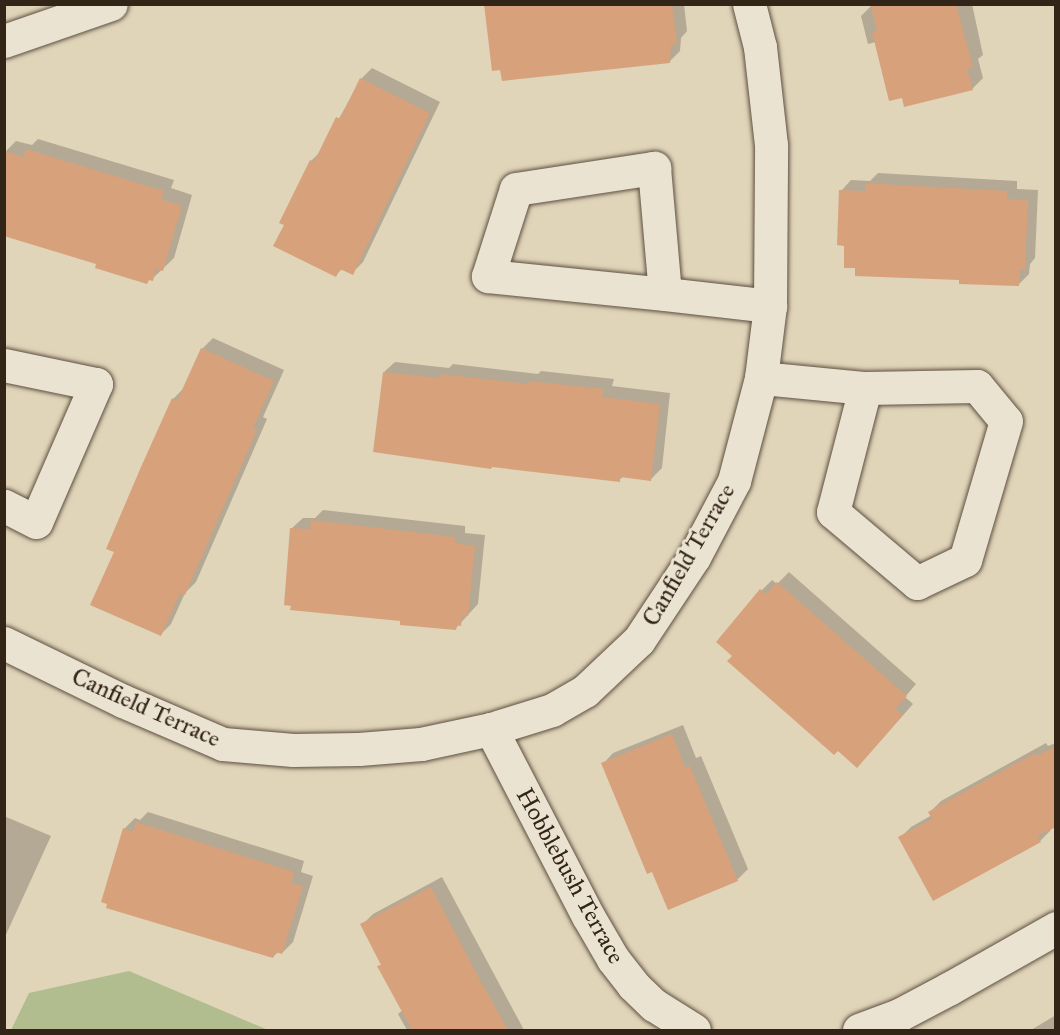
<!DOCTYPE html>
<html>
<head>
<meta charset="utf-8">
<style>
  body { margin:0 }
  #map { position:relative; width:1060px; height:1035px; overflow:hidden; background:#e0d4b9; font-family:"IM FELL Great Primer",serif }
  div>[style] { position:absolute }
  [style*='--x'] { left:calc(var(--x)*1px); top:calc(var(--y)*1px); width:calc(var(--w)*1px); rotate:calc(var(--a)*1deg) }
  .green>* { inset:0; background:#b2bd8f }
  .shadow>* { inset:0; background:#0003 }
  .building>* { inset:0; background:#d7a17c }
  .roads { filter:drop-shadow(0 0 2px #5e5040) drop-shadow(0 0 2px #5e5040) }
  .street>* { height:33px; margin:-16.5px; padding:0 16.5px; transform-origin:16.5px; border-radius:16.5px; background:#ebe3d2 }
  .secondary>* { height:33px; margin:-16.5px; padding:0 16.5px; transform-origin:16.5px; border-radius:16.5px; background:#ebe3d2 }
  span { translate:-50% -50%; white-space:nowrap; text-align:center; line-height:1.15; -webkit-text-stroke:6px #ebe3d2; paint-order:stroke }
  .street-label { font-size:24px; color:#322417 }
  .frame { position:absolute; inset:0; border:6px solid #322417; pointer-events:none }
</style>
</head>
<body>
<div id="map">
  <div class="green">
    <div style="clip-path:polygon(129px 971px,268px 1030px,11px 1030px,29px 993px)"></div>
  </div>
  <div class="shadow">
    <div style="clip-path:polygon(486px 4px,684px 4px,687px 31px,681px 38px,680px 51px,669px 62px)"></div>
    <div style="clip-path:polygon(972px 4px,983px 55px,978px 59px,983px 78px,972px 89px,876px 42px,868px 44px,861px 16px,872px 5px)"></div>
    <div style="clip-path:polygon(372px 68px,440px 102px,363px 262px,352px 273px,343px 268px,336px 275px,286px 224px,311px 161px,321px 151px,361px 79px)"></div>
    <div style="clip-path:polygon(38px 139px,174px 180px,171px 188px,192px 195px,174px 258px,152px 279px,98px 263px,5px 152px,16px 141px,32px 145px)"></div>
    <div style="clip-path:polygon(878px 173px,1017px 181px,1017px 189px,1038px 190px,1035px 258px,1030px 264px,1029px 274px,1018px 285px,856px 266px,846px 245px,841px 191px,851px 180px,870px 181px)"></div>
    <div style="clip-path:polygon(213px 338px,284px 370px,263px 417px,267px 419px,196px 582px,185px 593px,171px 624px,160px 635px,116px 551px,173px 399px,184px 388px,202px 349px)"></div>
    <div style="clip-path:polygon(395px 362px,449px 368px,453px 364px,538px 374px,541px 371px,614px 379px,612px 386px,670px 393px,662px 468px,651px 479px,624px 476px,619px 480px,384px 372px)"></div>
    <div style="clip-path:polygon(323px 510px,465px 526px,465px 533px,485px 535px,478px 604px,455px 629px,402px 619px,292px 528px,303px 518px,315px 518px)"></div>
    <div style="clip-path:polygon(789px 572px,916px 684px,905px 697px,913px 704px,868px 755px,734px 656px,762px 590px,772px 580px,777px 584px)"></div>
    <div style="clip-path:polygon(683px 725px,696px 758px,701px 756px,748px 869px,737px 880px,653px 870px,603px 764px,613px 753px)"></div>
    <div style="clip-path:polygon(1046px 743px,1048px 746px,1056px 743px,1056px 825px,1049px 828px,1051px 830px,1040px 841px,900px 838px,911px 827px,932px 815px,930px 812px,941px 801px)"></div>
    <div style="clip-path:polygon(148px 812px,304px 861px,301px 872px,313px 876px,293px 942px,282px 953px,278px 952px,273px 957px,124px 829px,135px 818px,140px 820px)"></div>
    <div style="clip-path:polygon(4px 816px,51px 836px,4px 939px)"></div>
    <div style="clip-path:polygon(442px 877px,524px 1030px,407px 1030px,398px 1014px,403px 1010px,379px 967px,382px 964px,362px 925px,373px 914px)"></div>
    <div style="clip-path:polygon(1056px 1015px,1056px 1030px,1031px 1030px)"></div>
  </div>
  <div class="building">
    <div style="clip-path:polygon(484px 4px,672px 4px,677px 44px,671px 45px,670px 63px,502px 81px,500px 70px,492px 71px)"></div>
    <div style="clip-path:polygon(870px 4px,956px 4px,973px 67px,967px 68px,973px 90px,904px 107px,902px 98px,889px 101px,872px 32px,877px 30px)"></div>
    <div style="clip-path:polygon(360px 78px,430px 113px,353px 275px,340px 269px,336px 277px,273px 246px,284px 225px,279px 223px,310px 160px,314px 162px,336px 117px,340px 119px)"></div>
    <div style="clip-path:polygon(26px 149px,164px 191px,161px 199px,182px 206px,163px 271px,156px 269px,153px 281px,149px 280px,147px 284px,95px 268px,96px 264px,4px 236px,4px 151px,24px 157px)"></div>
    <div style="clip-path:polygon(865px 183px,1007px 191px,1007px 199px,1028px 200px,1025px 270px,1020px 270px,1019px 286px,959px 284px,959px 280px,855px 276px,855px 268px,844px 268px,844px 246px,837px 245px,839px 190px,865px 191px)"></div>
    <div style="clip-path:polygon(201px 348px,274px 381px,253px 428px,257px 430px,199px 563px,185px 595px,180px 593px,161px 636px,90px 605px,114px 552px,106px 549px,141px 467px,172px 398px,177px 401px)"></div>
    <div style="clip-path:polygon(383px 372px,440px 378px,441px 374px,528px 384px,529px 381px,604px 389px,602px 397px,660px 404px,651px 481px,620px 477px,620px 482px,492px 467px,491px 469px,373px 452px)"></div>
    <div style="clip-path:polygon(311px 520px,455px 537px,455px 543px,475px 546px,468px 616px,462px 616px,461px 626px,457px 625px,456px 630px,400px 625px,400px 621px,290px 610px,291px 606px,284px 605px,290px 528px,310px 529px)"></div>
    <div style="clip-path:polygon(777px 582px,907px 696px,895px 709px,903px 715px,857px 768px,838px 751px,834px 755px,727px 661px,732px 656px,716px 642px,760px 589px,766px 594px)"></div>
    <div style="clip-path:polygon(672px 734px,685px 767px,690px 766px,738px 881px,668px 910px,652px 872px,647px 874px,601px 763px)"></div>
    <div style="clip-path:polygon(1056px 746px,1056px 827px,1037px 836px,1041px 842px,933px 901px,898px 837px,932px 819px,928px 812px,1035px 753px,1037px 756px)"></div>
    <div style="clip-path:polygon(136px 822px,294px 872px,291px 883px,303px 886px,282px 954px,275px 952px,273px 958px,106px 908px,107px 904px,101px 902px,123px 828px,133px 832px)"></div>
    <div style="clip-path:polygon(431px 887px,481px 982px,508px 1030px,412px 1030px,377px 966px,381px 965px,360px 924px)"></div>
  </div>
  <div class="roads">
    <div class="street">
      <div style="--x:654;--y:168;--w:126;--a:85"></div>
      <div style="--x:665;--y:294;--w:178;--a:-174.2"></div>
      <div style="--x:488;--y:276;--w:91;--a:-72.2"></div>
      <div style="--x:516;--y:189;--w:140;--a:-8.7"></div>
      <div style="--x:665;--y:294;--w:106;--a:6.5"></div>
      <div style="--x:4;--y:365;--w:94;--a:11.7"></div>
      <div style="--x:96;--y:384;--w:150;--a:113.5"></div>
      <div style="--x:36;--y:522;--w:36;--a:-153"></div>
      <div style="--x:761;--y:378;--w:104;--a:5.5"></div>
      <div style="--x:977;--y:386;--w:45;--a:50.4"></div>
      <div style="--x:1006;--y:421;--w:145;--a:106.4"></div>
      <div style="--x:965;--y:560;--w:53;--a:154.4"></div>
      <div style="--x:917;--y:583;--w:110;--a:-139.8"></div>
      <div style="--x:833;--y:512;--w:128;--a:-75.5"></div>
      <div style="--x:865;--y:388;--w:112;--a:-1"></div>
      <div style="--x:4;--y:643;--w:132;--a:26"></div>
      <div style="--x:123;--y:701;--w:109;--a:23.3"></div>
      <div style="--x:223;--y:744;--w:70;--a:4.9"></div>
      <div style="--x:293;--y:750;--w:66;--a:-0.9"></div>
      <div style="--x:359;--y:749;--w:62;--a:-4.6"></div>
      <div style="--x:421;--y:744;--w:72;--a:-12.1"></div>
      <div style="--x:491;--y:729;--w:64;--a:-17.3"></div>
      <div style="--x:552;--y:710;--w:38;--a:-30"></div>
      <div style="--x:585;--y:691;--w:74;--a:-43.4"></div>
      <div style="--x:639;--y:640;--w:100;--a:-56.5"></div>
      <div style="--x:694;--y:557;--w:86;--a:-62.2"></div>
      <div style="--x:734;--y:481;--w:106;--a:-75.3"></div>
      <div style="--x:761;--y:378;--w:73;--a:-82.9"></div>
      <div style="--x:770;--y:306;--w:161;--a:-89.6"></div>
      <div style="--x:771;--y:145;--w:99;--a:-96.4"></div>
      <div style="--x:760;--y:47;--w:44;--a:-104.3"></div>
      <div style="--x:491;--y:729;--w:211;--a:62.6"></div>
      <div style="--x:588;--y:916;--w:50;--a:59.8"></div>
      <div style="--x:613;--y:959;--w:33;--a:52"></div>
      <div style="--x:633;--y:985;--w:29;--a:44"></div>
      <div style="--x:654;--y:1005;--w:47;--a:32"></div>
      <div style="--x:859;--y:1030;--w:43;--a:-20.6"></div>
      <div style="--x:899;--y:1015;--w:58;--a:-27.9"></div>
      <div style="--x:950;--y:988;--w:122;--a:-29.5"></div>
    </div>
    <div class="secondary">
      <div style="--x:4;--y:41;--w:113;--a:-19.1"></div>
    </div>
  </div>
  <div class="street-label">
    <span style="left:689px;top:555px;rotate:-60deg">Canfield Terrace</span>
    <span style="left:146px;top:708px;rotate:24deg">Canfield Terrace</span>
    <span style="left:570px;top:876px;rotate:61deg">Hobblebush Terrace</span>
  </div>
  <div class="frame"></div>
</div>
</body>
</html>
